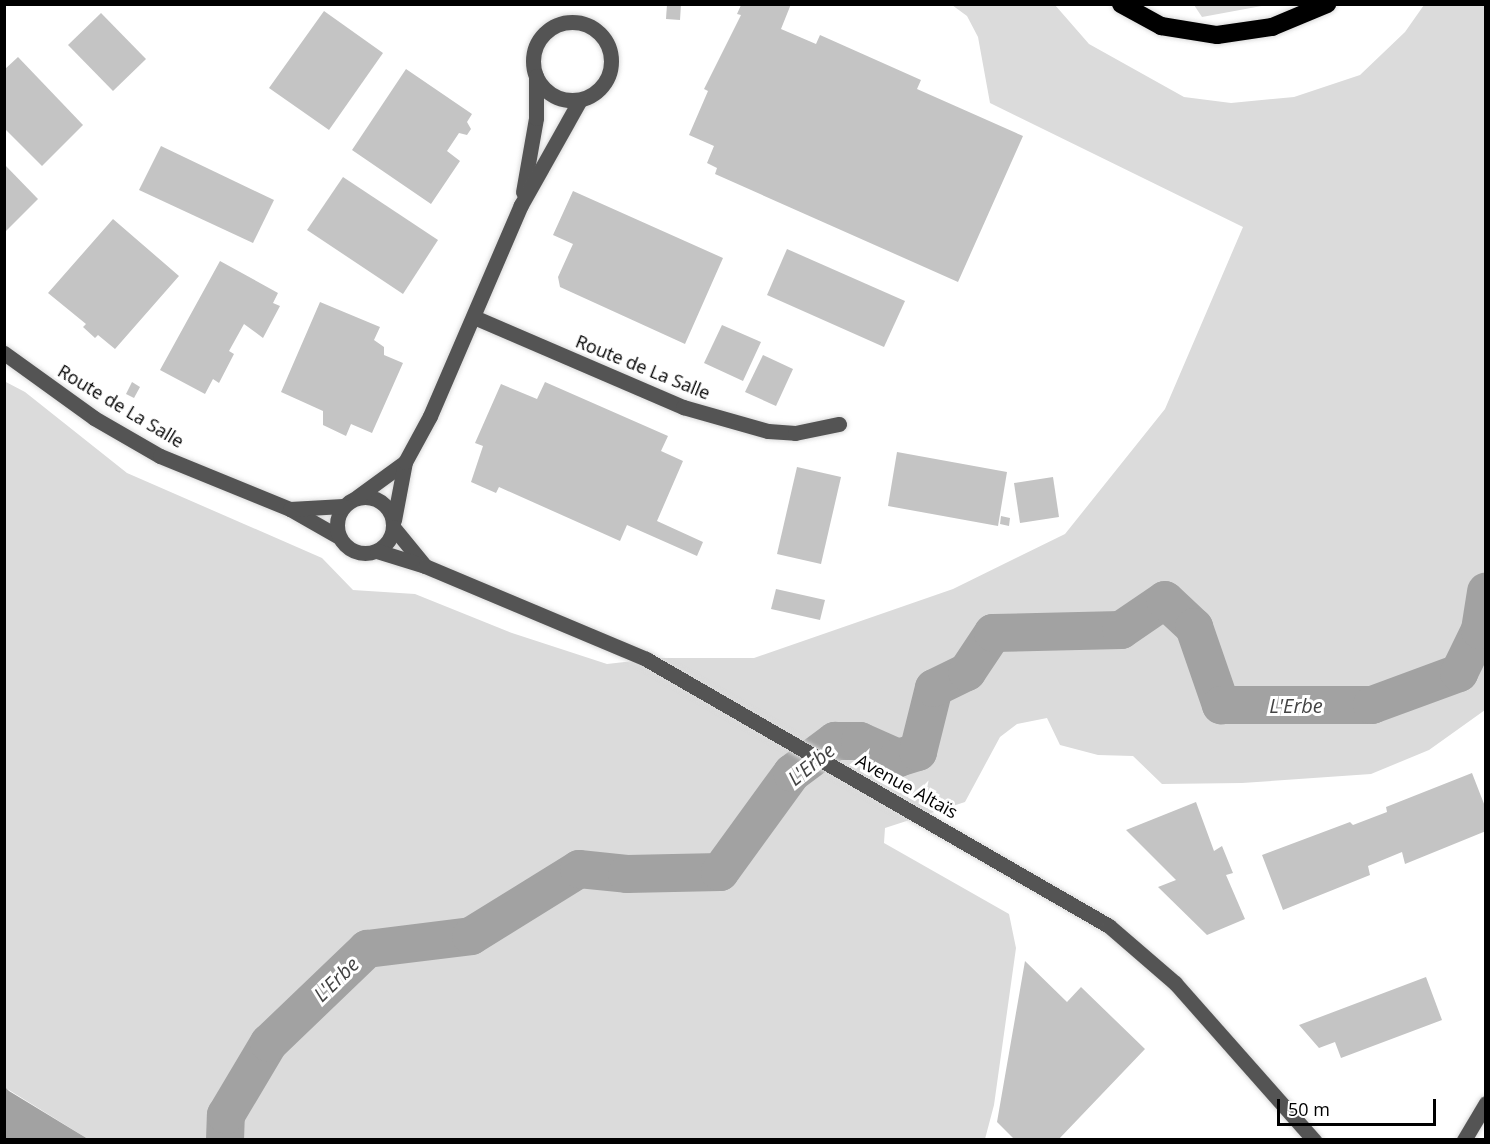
<!DOCTYPE html>
<html>
<head>
<meta charset="utf-8">
<style>
  body { margin:0 }
  #map { position:relative; width:1490px; height:1144px; overflow:hidden; background:#fff; font-family:"Open Sans",sans-serif }
  div>[style] { position:absolute }
  [style*='--x'] { left:calc(var(--x)*1px); top:calc(var(--y)*1px); width:calc(var(--w)*1px); rotate:calc(var(--a)*1deg) }
  .green>* { inset:0; background:#dbdbdb }
  .water>* { inset:0; background:#a2a2a2 }
  .river>* { height:38px; margin:-19px; padding:0 19px; transform-origin:19px; border-radius:19px; background:#a2a2a2 }
  .building>* { inset:0; background:#c4c4c4 }
  .roads { filter:drop-shadow(0 0 2px #dbdbdb) drop-shadow(0 0 2px #dbdbdb) }
  .minor>* { height:15px; margin:-7.5px; padding:0 7.5px; transform-origin:7.5px; border-radius:7.5px; background:#545454 }
  .minor>.ring { margin:-7.5px; padding:0; box-sizing:content-box; background:none; border:15px solid #545454; border-radius:50% }
  .highway>* { height:18px; margin:-9px; padding:0 9px; transform-origin:9px; border-radius:9px; background:#000 }
  span { translate:-50% -50%; white-space:nowrap; text-align:center; line-height:1.15; -webkit-text-stroke:6px #fff; paint-order:stroke }
  .street-label { font-size:18px; color:#000 }
  .water-label { font-size:20px; color:#434343; font-style:italic }
  .frame { position:absolute; inset:0; border:6px solid #000; pointer-events:none }
  .scale { position:absolute; left:1277px; top:1099px; width:159px; height:27px; box-sizing:border-box; border:3px solid #000; border-top:0; padding-left:8px; font-size:18px; line-height:21px; white-space:nowrap; color:#000; -webkit-text-stroke:4px #fff; paint-order:stroke }
</style>
</head>
<body>
<div id="map">
  <div class="green">
    <div style="clip-path:polygon(952px 5px,1055px 5px,1089px 44px,1184px 97px,1231px 103px,1294px 97px,1360px 75px,1405px 32px,1424px 5px,1485px 5px,1485px 710px,1429px 750px,1371px 774px,1242px 783px,1162px 784px,1133px 756px,1098px 755px,1060px 745px,1047px 718px,1017px 724px,1000px 737px,965px 802px,885px 828px,884px 843px,1009px 914px,1016px 948px,994px 1105px,985px 1139px,88px 1139px,4px 1087px,4px 381px,25px 392px,127px 473px,322px 558px,353px 590px,415px 594px,512px 633px,607px 664px,660px 658px,754px 658px,953px 589px,1065px 534px,1165px 409px,1243px 227px,990px 103px,978px 37px,967px 16px)"></div>
    <div style="clip-path:polygon(1194px 5px,1267px 5px,1202px 17px)"></div>
  </div>
  <div class="water">
    <div style="clip-path:polygon(5px 1087px,9px 1091px,88px 1139px,5px 1139px)"></div>
  </div>
  <div class="river">
    <div style="--x:225;--y:1140;--w:25;--a:-88"></div>
    <div style="--x:226;--y:1115;--w:84;--a:-59.2"></div>
    <div style="--x:269;--y:1043;--w:136;--a:-43.8"></div>
    <div style="--x:367;--y:949;--w:105;--a:-7.1"></div>
    <div style="--x:471;--y:936;--w:127;--a:-31.8"></div>
    <div style="--x:579;--y:869;--w:48;--a:5.9"></div>
    <div style="--x:627;--y:874;--w:93;--a:-1.2"></div>
    <div style="--x:720;--y:872;--w:122;--a:-54"></div>
    <div style="--x:792;--y:773;--w:54;--a:-36.7"></div>
    <div style="--x:835;--y:741;--w:25;--a:0"></div>
    <div style="--x:860;--y:741;--w:42;--a:24.1"></div>
    <div style="--x:898;--y:758;--w:21;--a:-17"></div>
    <div style="--x:918;--y:752;--w:66;--a:-76"></div>
    <div style="--x:934;--y:688;--w:37;--a:-26"></div>
    <div style="--x:967;--y:672;--w:47;--a:-56.3"></div>
    <div style="--x:993;--y:633;--w:128;--a:-1.3"></div>
    <div style="--x:1121;--y:630;--w:53;--a:-34.3"></div>
    <div style="--x:1165;--y:600;--w:40;--a:43"></div>
    <div style="--x:1194;--y:627;--w:83;--a:70.9"></div>
    <div style="--x:1221;--y:705;--w:151;--a:0"></div>
    <div style="--x:1372;--y:705;--w:93;--a:-20.2"></div>
    <div style="--x:1459;--y:673;--w:48;--a:-64"></div>
    <div style="--x:1480;--y:630;--w:39;--a:-81"></div>
  </div>
  <div class="building">
    <div style="clip-path:polygon(667px 4px,681px 4px,680px 20px,666px 19px)"></div>
    <div style="clip-path:polygon(791px 4px,781px 29px,816px 44px,820px 35px,921px 80px,917px 89px,1023px 136px,958px 282px,715px 174px,717px 168px,707px 163px,714px 146px,689px 135px,708px 91px,704px 89px,741px 15px,737px 14px,741px 5px)"></div>
    <div style="clip-path:polygon(324px 11px,383px 53px,329px 130px,269px 88px)"></div>
    <div style="clip-path:polygon(101px 13px,146px 59px,113px 91px,68px 45px)"></div>
    <div style="clip-path:polygon(18px 57px,83px 125px,42px 166px,4px 128px,4px 70px)"></div>
    <div style="clip-path:polygon(406px 69px,472px 114px,467px 122px,471px 129px,467px 135px,459px 133px,447px 151px,460px 161px,431px 204px,352px 150px)"></div>
    <div style="clip-path:polygon(161px 146px,274px 200px,253px 243px,139px 190px)"></div>
    <div style="clip-path:polygon(4px 164px,38px 199px,4px 233px)"></div>
    <div style="clip-path:polygon(343px 177px,438px 240px,403px 294px,307px 230px)"></div>
    <div style="clip-path:polygon(573px 191px,723px 258px,685px 344px,560px 287px,558px 277px,573px 244px,553px 235px)"></div>
    <div style="clip-path:polygon(113px 219px,179px 276px,115px 349px,98px 335px,95px 338px,83px 327px,86px 324px,48px 293px)"></div>
    <div style="clip-path:polygon(787px 249px,905px 301px,884px 347px,767px 295px)"></div>
    <div style="clip-path:polygon(220px 261px,278px 293px,273px 303px,280px 306px,263px 338px,244px 324px,229px 351px,234px 354px,219px 383px,213px 379px,205px 394px,160px 370px)"></div>
    <div style="clip-path:polygon(320px 302px,380px 327px,374px 340px,384px 347px,384px 355px,403px 363px,372px 433px,351px 424px,346px 436px,323px 425px,323px 411px,281px 392px)"></div>
    <div style="clip-path:polygon(722px 325px,761px 342px,743px 381px,704px 363px)"></div>
    <div style="clip-path:polygon(763px 355px,793px 369px,776px 406px,745px 392px)"></div>
    <div style="clip-path:polygon(132px 382px,140px 387px,134px 398px,126px 394px)"></div>
    <div style="clip-path:polygon(545px 382px,668px 436px,661px 451px,683px 461px,657px 521px,703px 542px,697px 556px,627px 525px,620px 541px,499px 487px,496px 493px,471px 482px,483px 446px,475px 443px,501px 384px,537px 399px)"></div>
    <div style="clip-path:polygon(897px 452px,1007px 472px,998px 526px,888px 506px)"></div>
    <div style="clip-path:polygon(797px 467px,841px 477px,821px 564px,777px 554px)"></div>
    <div style="clip-path:polygon(1053px 477px,1059px 517px,1020px 523px,1014px 483px)"></div>
    <div style="clip-path:polygon(1001px 516px,1010px 518px,1009px 526px,1000px 524px)"></div>
    <div style="clip-path:polygon(776px 589px,825px 600px,820px 620px,771px 609px)"></div>
    <div style="clip-path:polygon(1472px 773px,1486px 809px,1486px 831px,1405px 864px,1402px 852px,1368px 866px,1370px 875px,1283px 910px,1262px 855px,1350px 822px,1353px 825px,1387px 812px,1386px 807px)"></div>
    <div style="clip-path:polygon(1196px 802px,1214px 851px,1222px 846px,1233px 873px,1226px 875px,1245px 919px,1207px 935px,1158px 887px,1176px 880px,1126px 830px)"></div>
    <div style="clip-path:polygon(1025px 961px,1067px 1002px,1081px 987px,1145px 1049px,1058px 1140px,1015px 1140px,997px 1122px)"></div>
    <div style="clip-path:polygon(1426px 977px,1442px 1020px,1341px 1058px,1335px 1042px,1319px 1048px,1299px 1025px)"></div>
  </div>
  <div class="roads">
    <div class="minor">
      <div class="ring" style="left:533px;top:22px;width:63px;height:63px"></div>
      <div style="--x:523;--y:192;--w:75;--a:-80"></div>
      <div style="--x:536;--y:118;--w:42;--a:-90"></div>
      <div style="--x:474;--y:317;--w:228;--a:23.3"></div>
      <div style="--x:683;--y:407;--w:88;--a:15.8"></div>
      <div style="--x:768;--y:431;--w:27;--a:4"></div>
      <div style="--x:795;--y:433;--w:45;--a:-11.6"></div>
      <div style="--x:4;--y:353;--w:111;--a:35.8"></div>
      <div style="--x:94;--y:418;--w:76;--a:29.9"></div>
      <div style="--x:160;--y:456;--w:140;--a:22.2"></div>
      <div style="--x:290;--y:509;--w:56;--a:29.7"></div>
      <div class="ring" style="left:337px;top:497px;width:41px;height:41px"></div>
      <div style="--x:357;--y:497;--w:59;--a:-36.1"></div>
      <div style="--x:290;--y:509;--w:53;--a:-3.2"></div>
      <div style="--x:394;--y:520;--w:59;--a:-79.3"></div>
      <div style="--x:405;--y:462;--w:52;--a:-61.5"></div>
      <div style="--x:430;--y:416;--w:230;--a:-66.7"></div>
      <div style="--x:521;--y:205;--w:120;--a:-60.7"></div>
      <div style="--x:393;--y:527;--w:50;--a:50.6"></div>
      <div style="--x:377;--y:551;--w:50;--a:17.4"></div>
      <div style="--x:425;--y:566;--w:240;--a:22.8"></div>
      <div style="--x:646;--y:659;--w:534;--a:29.97"></div>
      <div style="--x:1109;--y:926;--w:87;--a:40.8"></div>
      <div style="--x:1175;--y:983;--w:210;--a:48.5"></div>
      <div style="--x:1464;--y:1140;--w:43;--a:-59.3"></div>
    </div>
    <div class="highway">
      <div style="--x:1121;--y:4;--w:46;--a:28.8"></div>
      <div style="--x:1161;--y:26;--w:57;--a:9.1"></div>
      <div style="--x:1217;--y:35;--w:56;--a:-8.3"></div>
      <div style="--x:1272;--y:27;--w:60;--a:-22.7"></div>
    </div>
  </div>
  <div class="street-label">
    <span style="left:643px;top:367px;rotate:22deg">Route de La Salle</span>
    <span style="left:121px;top:406px;rotate:31deg">Route de La Salle</span>
    <span style="left:907px;top:786px;rotate:29deg">Avenue Altaïs</span>
  </div>
  <div class="water-label">
    <span style="left:1296px;top:705px">L'Erbe</span>
    <span style="left:811px;top:764px;rotate:-39deg">L'Erbe</span>
    <span style="left:336px;top:979px;rotate:-44deg">L'Erbe</span>
  </div>
  <div class="frame"></div>
  <div class="scale">50 m</div>
</div>
</body>
</html>
